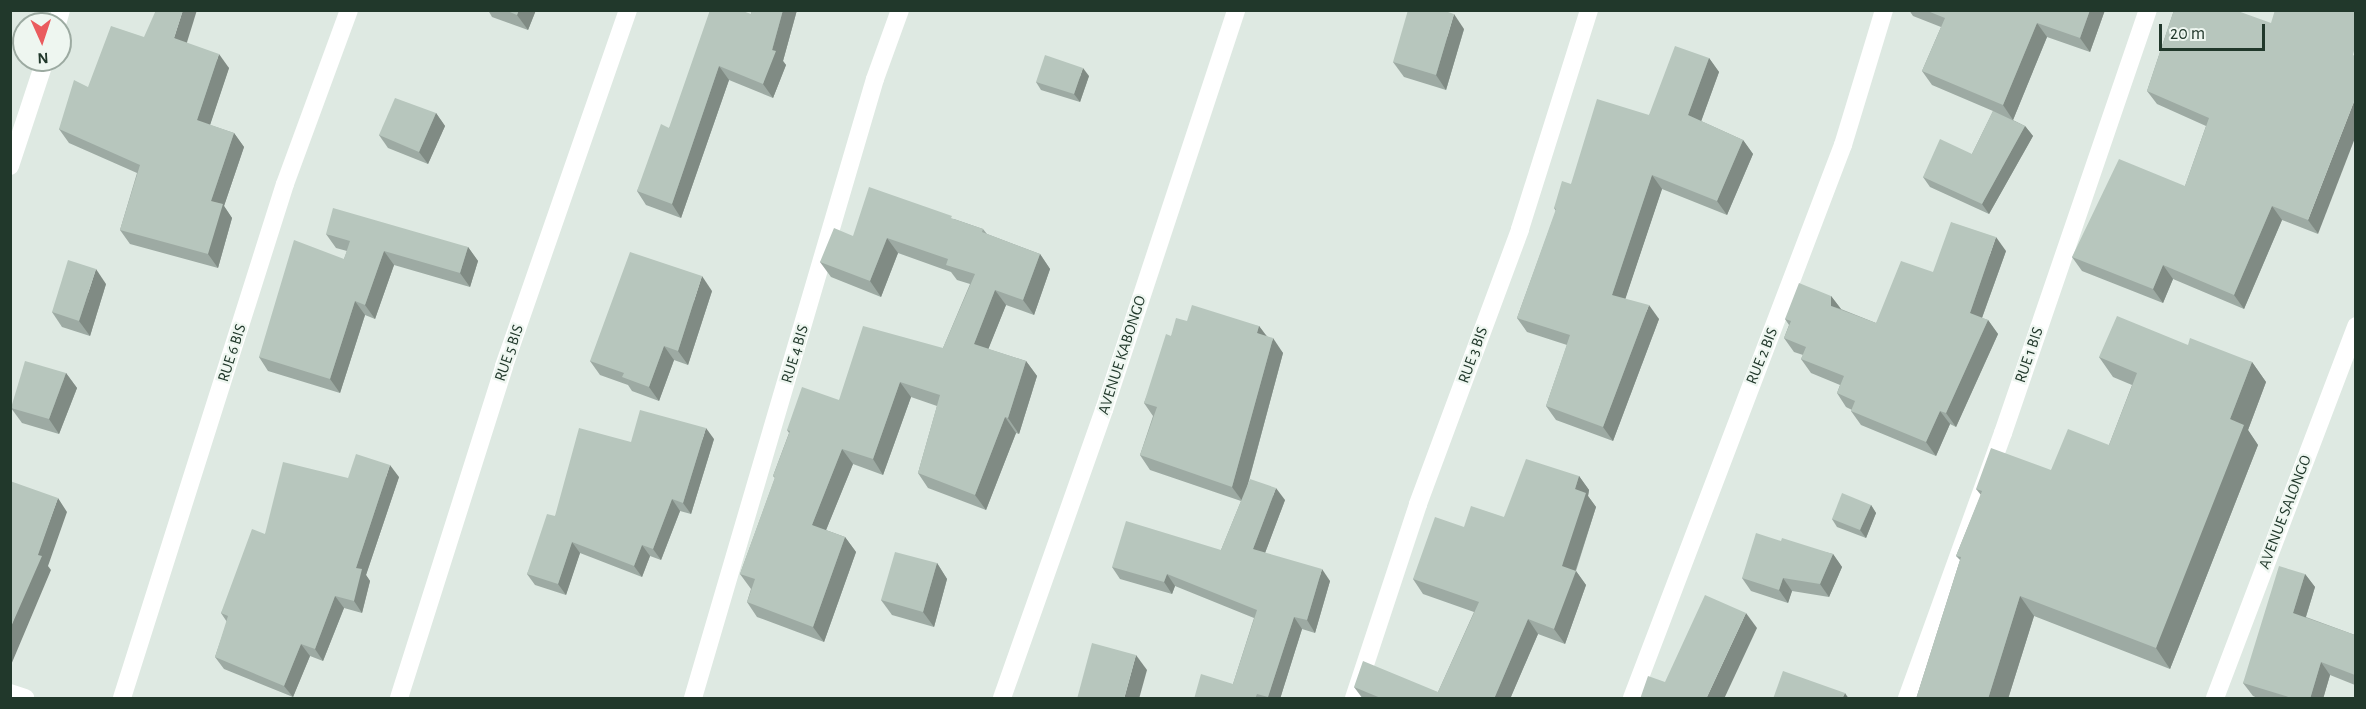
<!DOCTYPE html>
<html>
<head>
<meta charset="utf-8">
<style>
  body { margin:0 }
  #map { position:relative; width:2366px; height:709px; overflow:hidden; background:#dee9e2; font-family:"Alegreya Sans",sans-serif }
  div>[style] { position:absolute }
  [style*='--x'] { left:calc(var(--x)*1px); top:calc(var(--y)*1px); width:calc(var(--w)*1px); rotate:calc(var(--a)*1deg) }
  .minor>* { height:18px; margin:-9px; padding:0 9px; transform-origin:9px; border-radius:9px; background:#fff }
  .tertiary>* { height:18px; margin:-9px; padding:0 9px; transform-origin:9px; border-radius:9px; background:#fff }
  .wall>* { inset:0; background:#9daaa3 }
  .shaded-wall>* { inset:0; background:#808b84 }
  .building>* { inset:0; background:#b7c6bd }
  span { translate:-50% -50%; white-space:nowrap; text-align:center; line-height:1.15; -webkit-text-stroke:4.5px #eef6f0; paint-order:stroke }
  .street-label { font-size:16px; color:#21382b }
  .frame { position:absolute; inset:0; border:12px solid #21382b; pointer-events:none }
  .north { position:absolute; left:12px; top:12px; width:60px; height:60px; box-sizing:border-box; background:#eef6f0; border:2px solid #9caaa1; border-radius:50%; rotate:177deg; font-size:16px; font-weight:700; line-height:24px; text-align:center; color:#21382b }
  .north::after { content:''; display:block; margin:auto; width:21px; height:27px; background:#ea5b5e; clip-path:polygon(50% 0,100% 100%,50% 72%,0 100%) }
  .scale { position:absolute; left:2159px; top:24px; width:106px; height:27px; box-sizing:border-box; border:3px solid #21382b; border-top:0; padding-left:8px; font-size:18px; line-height:21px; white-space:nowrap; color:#21382b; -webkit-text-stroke:4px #eef6f0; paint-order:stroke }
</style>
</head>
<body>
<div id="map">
  <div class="minor">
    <div style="--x:57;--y:24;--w:15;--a:-74"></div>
    <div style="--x:10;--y:166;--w:112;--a:-71.7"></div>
    <div style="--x:10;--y:693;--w:16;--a:18"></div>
    <div style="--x:122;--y:698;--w:539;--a:-72.41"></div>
    <div style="--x:285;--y:184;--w:185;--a:-69.8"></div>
    <div style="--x:399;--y:698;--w:348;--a:-72.4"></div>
    <div style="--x:504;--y:366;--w:377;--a:-70.8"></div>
    <div style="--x:693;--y:698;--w:645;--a:-73.62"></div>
    <div style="--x:875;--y:79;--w:73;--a:-70.1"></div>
    <div style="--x:1002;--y:698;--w:306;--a:-70.5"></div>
    <div style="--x:1104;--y:410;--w:421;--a:-71.7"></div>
    <div style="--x:1354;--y:698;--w:204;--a:-71.7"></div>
    <div style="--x:1418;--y:504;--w:293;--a:-69.6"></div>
    <div style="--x:1520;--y:229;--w:230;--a:-72.5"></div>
    <div style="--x:1632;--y:698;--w:592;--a:-69.12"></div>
    <div style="--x:1843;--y:145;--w:141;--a:-73.1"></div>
    <div style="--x:1907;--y:698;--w:282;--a:-70.1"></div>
    <div style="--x:2003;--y:433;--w:447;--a:-71.1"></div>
  </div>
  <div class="tertiary">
    <div style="--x:2215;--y:698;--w:398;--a:-69.2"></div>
  </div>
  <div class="wall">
    <div style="clip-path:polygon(488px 10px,536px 10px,528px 30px,492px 17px)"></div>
    <div style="clip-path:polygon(752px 10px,797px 10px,783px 61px,786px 65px,773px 98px,729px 80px,681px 218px,646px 205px,637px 191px,669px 128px,751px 14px)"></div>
    <div style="clip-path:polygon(1909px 10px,2105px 10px,2090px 52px,2047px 37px,2013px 120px,2025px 126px,2033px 136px,1989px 214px,1930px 187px,1923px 177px,1972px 154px,1993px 111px,1932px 85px,1922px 71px,1941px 27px,1913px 16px)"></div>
    <div style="clip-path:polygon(2174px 10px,2318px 234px,2282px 220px,2244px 309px,2173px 279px,2163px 303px,2082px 271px,2072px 257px,2185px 186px,2206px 126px,2157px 104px,2147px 91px)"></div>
    <div style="clip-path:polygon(1464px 29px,1446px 90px,1404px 77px,1393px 62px)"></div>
    <div style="clip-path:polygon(144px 37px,187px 43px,229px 68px,210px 125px,234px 133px,244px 147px,224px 206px,232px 218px,218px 268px,130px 244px,120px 230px,137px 173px,69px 143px,59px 129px)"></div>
    <div style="clip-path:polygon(1709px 58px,1719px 72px,1701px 121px,1743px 140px,1753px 154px,1727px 215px,1662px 189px,1625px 299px,1659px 319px,1613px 441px,1556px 420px,1546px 406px,1567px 345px,1527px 332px,1517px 318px,1556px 211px,1554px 208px,1571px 184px,1649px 115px)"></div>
    <div style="clip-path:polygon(1089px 76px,1080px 102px,1041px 90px,1036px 82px)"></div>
    <div style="clip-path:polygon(436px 113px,445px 126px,428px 164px,388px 148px,379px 135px)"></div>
    <div style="clip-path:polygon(954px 219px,983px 229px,987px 234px,1040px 254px,1050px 269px,1034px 315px,1006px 305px,988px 349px,1026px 361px,1037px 376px,1019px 434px,1016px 433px,986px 510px,928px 488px,918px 473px,937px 406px,911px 397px,883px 475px,853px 464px,826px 530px,845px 537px,856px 552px,824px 642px,757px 617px,747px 602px,751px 589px,740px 574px,775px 478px,773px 476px,789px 433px,787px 430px,839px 400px,943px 348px,970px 284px,957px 280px,951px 272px,898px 253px,881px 297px,831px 277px,820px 262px,853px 236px)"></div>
    <div style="clip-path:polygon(326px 234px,468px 247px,478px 261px,470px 287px,394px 265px,375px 319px,365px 315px,340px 393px,268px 371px,259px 357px,344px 259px,347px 251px,336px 248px)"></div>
    <div style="clip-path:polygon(2006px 251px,1982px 318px,1988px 320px,1998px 334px,1956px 427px,1950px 424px,1936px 456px,1861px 425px,1851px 411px,1852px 410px,1846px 407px,1837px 393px,1840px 385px,1811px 373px,1801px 359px,1803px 355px,1794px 352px,1784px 338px,1789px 325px,1785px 319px,1831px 296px,1841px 309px,1876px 323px,1933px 272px)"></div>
    <div style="clip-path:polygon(106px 284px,90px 336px,62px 327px,52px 312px)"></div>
    <div style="clip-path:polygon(712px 291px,688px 365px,674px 360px,659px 401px,632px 391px,628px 385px,600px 375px,590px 361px)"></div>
    <div style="clip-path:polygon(1187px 321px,1259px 326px,1266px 335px,1283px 353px,1247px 488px,1285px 500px,1265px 553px,1330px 581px,1315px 633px,1302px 629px,1280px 699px,1194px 699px,1233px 684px,1254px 618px,1175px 586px,1172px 594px,1120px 579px,1112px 567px,1221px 550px,1241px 501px,1150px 470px,1140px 455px,1153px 416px,1144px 403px,1171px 336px)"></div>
    <div style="clip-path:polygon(2188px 345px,2252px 362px,2266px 382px,2248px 430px,2258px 445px,2170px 669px,2034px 616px,2008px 699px,1916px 699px,1960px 560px,1956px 556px,1981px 495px,1976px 489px,2051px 470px,2109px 445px,2132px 385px,2113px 377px,2099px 357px)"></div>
    <div style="clip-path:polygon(66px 373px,77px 388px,59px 434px,22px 423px,11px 408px)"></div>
    <div style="clip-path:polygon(714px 439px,691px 514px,680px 511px,661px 560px,650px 556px,642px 577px,580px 553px,566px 595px,535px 585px,527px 574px,555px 516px,631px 442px)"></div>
    <div style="clip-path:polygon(1579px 476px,1589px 490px,1588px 496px,1596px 507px,1576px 571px,1586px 585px,1565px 644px,1538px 634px,1510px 699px,1363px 699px,1354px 687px,1438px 692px,1474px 612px,1423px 594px,1413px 579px,1464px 527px,1504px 517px)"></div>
    <div style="clip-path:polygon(399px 477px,366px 575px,370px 581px,362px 613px,344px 608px,323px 661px,310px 656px,293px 697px,224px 669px,215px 657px,227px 622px,221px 613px,265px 534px,348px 478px)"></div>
    <div style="clip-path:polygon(1871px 505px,1876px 513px,1866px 538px,1837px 527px,1832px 519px)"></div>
    <div style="clip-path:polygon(1781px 541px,1833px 554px,1842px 567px,1829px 597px,1792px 591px,1788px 603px,1751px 591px,1742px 578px)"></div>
    <div style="clip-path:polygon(937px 563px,947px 579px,934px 627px,892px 615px,881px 600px)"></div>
    <div style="clip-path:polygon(2305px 574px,2315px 587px,2306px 617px,2355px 635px,2355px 685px,2330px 675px,2323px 699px,2260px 699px,2253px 696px,2243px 683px)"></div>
  </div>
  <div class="shaded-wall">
    <div style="clip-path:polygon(183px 10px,197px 10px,184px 52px,174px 38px)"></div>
    <div style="clip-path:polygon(519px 10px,536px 10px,528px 30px,517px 15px)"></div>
    <div style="clip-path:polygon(783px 10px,797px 10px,783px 61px,786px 65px,773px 98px,763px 84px)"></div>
    <div style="clip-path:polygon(2090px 10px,2105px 10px,2090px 52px,2080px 38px)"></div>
    <div style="clip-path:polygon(1454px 14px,1464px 29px,1446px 90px,1436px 75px)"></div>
    <div style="clip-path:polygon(2037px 23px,2047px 37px,2013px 120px,2003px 105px)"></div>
    <div style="clip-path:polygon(219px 54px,229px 68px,207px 134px,197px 120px)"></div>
    <div style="clip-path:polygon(1709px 58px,1719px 72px,1698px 130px,1688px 115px)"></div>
    <div style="clip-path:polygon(719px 66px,729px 80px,681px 218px,672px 204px)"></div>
    <div style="clip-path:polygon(1083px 68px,1089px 76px,1080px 102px,1074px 94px)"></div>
    <div style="clip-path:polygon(2355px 99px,2355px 138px,2318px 234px,2308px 220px)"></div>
    <div style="clip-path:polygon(436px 113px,445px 126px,428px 164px,419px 152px)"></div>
    <div style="clip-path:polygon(2025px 126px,2033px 136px,1989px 214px,1982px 204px)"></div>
    <div style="clip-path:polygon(234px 133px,244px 147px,224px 206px,232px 218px,218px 268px,208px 254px,211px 201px)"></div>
    <div style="clip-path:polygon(1743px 140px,1753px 154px,1727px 215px,1717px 201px)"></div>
    <div style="clip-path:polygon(1652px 175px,1662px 189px,1622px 309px,1612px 295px)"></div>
    <div style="clip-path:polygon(2272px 206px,2282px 220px,2244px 309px,2234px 295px)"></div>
    <div style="clip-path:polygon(1996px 237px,2006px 251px,1979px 326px,1970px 313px)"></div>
    <div style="clip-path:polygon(887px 238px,898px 253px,881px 297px,870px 281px)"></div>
    <div style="clip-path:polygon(468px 247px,478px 261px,470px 287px,460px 273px)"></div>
    <div style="clip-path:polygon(384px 251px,394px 265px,375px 319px,365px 305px)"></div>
    <div style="clip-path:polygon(1040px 254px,1050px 269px,1034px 315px,1023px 300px)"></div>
    <div style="clip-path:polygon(2163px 265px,2173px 279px,2163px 303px,2153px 289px)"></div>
    <div style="clip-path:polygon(96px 269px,106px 284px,90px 336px,79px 321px)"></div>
    <div style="clip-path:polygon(702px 276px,712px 291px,688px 365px,678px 351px)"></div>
    <div style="clip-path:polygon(995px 290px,1006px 305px,984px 360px,974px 344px)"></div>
    <div style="clip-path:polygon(1831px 296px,1841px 309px,1831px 306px)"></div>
    <div style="clip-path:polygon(355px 301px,365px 315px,340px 393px,330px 379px)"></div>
    <div style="clip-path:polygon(1649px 305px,1659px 319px,1613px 441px,1603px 427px)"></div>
    <div style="clip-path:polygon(1988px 320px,1998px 334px,1956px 427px,1946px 413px)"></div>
    <div style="clip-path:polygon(1259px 326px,1270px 341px,1257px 333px)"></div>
    <div style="clip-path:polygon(1273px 338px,1283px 353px,1243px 502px,1232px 487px)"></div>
    <div style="clip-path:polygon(664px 346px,674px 360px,659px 401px,649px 387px)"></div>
    <div style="clip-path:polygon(1026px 361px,1037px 376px,1019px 434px,1008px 418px)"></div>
    <div style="clip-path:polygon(2252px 362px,2266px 382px,2248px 430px,2258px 445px,2170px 669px,2156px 648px,2230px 419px)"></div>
    <div style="clip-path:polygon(66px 373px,77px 388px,59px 434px,49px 419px)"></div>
    <div style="clip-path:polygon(900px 382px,911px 397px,883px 475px,873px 459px)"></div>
    <div style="clip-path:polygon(1940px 411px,1950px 424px,1936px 456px,1926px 442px)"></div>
    <div style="clip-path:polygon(1005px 417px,1016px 433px,986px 510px,975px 495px)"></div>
    <div style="clip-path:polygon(706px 428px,714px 439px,691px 514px,683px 503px)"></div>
    <div style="clip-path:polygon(842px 449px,853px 464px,822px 540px,812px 525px)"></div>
    <div style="clip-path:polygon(390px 465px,399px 477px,366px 575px,370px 581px,362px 613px,354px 601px,356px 568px)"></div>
    <div style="clip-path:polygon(1579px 476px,1589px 490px,1588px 496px,1596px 507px,1575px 572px,1576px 571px,1586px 585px,1565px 644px,1554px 629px,1562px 566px,1575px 489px)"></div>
    <div style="clip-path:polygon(1276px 488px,1285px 500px,1262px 561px,1253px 549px)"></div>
    <div style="clip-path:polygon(58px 498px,67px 512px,48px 566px,51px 570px,11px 665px,10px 629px)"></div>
    <div style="clip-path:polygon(672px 499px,680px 511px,661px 560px,653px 549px)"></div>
    <div style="clip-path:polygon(1871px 505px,1876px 513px,1866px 538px,1860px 530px)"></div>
    <div style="clip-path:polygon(845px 537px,856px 552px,824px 642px,813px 627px)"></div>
    <div style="clip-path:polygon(572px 542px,580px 553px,566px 595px,558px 584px)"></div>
    <div style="clip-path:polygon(642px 545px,650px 556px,642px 577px,634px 566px)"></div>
    <div style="clip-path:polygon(1833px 554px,1842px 567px,1829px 597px,1820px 584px)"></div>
    <div style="clip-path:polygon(937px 563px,947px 579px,934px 627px,923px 612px)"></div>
    <div style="clip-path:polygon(1322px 569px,1330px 581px,1315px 633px,1307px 620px)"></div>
    <div style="clip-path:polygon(1167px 574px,1175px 586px,1172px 594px,1164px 582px)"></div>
    <div style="clip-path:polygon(2305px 574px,2315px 587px,2303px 626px,2293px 613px)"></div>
    <div style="clip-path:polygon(1783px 578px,1792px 591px,1788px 603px,1779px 590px)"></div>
    <div style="clip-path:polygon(335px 596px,344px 608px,323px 661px,315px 649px)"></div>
    <div style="clip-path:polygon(2020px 596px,2034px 616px,2008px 699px,1988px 699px)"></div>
    <div style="clip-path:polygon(1746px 613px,1757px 628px,1724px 699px,1708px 699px,1707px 697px)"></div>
    <div style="clip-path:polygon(1294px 617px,1302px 629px,1280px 699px,1269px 699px,1268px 697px)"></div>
    <div style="clip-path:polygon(1528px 619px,1538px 634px,1510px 699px,1494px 699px)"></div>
    <div style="clip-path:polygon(301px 644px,310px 656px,293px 697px,284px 686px)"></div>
    <div style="clip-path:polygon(1136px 655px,1147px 670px,1139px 699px,1124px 699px)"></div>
    <div style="clip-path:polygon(2321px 662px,2330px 675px,2323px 699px,2310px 699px)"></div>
    <div style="clip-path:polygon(1845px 693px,1849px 699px,1842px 699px)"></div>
  </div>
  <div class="building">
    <div style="clip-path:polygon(156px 10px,183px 10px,174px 38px,219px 54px,197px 120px,234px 133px,211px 201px,223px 204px,208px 254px,120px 230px,140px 165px,59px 129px,74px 80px,88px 87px,111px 26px,144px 37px)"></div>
    <div style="clip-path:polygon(505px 10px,519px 10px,517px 15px)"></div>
    <div style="clip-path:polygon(710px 10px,740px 10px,751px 14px,752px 10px,783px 10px,772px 50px,776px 51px,763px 84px,719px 66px,672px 204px,637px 191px,661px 124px,669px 128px)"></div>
    <div style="clip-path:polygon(1408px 10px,1442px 10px,1454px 14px,1436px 75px,1393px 62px)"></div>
    <div style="clip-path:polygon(1925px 10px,2090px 10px,2080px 38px,2037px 23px,2003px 105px,1922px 71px,1945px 18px)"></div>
    <div style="clip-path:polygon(2174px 10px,2235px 10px,2271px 23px,2275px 10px,2355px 10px,2355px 47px,2353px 55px,2355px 56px,2355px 99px,2308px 220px,2272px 206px,2234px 295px,2163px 265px,2153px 289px,2072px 257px,2119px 159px,2185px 186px,2209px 118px,2147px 91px)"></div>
    <div style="clip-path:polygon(1675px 46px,1709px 58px,1688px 115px,1743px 140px,1717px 201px,1652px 175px,1612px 295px,1649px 305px,1603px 427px,1546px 406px,1570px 335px,1517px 318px,1556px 209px,1554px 208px,1562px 181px,1571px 184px,1597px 99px,1649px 115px)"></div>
    <div style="clip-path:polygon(1045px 55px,1083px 68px,1074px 94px,1036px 82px)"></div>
    <div style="clip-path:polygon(395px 98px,436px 113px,419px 152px,379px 135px)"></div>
    <div style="clip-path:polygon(1993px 111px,2025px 126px,1982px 204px,1923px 177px,1940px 139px,1972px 154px)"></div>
    <div style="clip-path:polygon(869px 187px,952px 216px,951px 218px,983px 229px,982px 232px,1040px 254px,1023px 300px,995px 290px,974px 344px,1026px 361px,1008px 418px,1005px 417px,975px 495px,918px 473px,940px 395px,900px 382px,873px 459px,842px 449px,812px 525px,845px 537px,813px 627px,747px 602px,755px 579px,740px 574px,775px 477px,773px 476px,790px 431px,787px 430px,802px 387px,839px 400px,863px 326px,943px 348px,975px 274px,946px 265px,948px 259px,887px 238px,870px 281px,820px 262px,834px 228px,853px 236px)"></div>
    <div style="clip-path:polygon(333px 208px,468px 247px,460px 273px,384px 251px,365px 305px,355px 301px,330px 379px,259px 357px,294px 240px,344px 259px,350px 241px,326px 234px)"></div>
    <div style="clip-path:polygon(1951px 222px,1996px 237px,1970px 313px,1988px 320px,1946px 413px,1940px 411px,1926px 442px,1851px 411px,1855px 401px,1837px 393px,1844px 376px,1801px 359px,1806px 347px,1784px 338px,1791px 321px,1785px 319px,1799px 283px,1831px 296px,1831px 306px,1876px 323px,1901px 261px,1933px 272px)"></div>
    <div style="clip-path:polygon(630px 252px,702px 276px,678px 351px,664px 346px,649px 387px,622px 377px,624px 373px,590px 361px)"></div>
    <div style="clip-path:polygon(68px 260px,96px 269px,79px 321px,52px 312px)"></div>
    <div style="clip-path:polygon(1192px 305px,1259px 326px,1257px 333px,1273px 338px,1232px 487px,1140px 455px,1157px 407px,1144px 403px,1166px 334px,1171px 336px,1176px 318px,1187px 321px)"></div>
    <div style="clip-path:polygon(2117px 316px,2188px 345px,2190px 338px,2252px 362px,2230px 419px,2244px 425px,2156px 648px,2020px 596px,1988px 699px,1916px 699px,1961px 557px,1956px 556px,1982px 491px,1976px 489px,1991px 448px,2051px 470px,2068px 429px,2109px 445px,2137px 373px,2099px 357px)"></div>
    <div style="clip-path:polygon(25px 361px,66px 373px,49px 419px,11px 408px)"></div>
    <div style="clip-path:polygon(640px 410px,706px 428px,683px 503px,672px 499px,653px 549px,642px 545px,634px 566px,572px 542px,558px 584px,527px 574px,547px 514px,555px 516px,579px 428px,631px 442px)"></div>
    <div style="clip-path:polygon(356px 454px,390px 465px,356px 568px,362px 569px,354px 601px,335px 596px,315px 649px,301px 644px,284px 686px,215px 657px,228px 616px,221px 613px,252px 529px,265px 534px,283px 462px,348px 478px)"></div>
    <div style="clip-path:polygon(1526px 459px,1579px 476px,1575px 489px,1586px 493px,1562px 566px,1576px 571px,1554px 629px,1528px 619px,1494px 699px,1383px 699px,1354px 687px,1363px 661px,1438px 692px,1479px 602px,1413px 579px,1435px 517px,1464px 527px,1471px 506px,1504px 517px)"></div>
    <div style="clip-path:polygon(1250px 479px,1276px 488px,1253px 549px,1322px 569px,1307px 620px,1294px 617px,1268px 697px,1257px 694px,1255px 699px,1194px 699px,1201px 674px,1233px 684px,1257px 610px,1167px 574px,1164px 582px,1112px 567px,1126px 521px,1221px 550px)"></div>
    <div style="clip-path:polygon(10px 481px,58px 498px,38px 555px,42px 556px,10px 629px)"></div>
    <div style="clip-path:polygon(1842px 493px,1871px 505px,1860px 530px,1832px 519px)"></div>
    <div style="clip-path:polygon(1756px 533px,1781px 541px,1782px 538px,1833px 554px,1820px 584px,1783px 578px,1779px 590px,1742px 578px)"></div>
    <div style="clip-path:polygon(895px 552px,937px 563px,923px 612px,881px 600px)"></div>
    <div style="clip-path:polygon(2279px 566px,2305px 574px,2293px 613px,2355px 635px,2355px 675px,2321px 662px,2310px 699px,2295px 699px,2243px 683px)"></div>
    <div style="clip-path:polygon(1705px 595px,1746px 613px,1707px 697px,1711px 699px,1640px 699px,1648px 676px,1665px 682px)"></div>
    <div style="clip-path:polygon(1092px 643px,1136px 655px,1124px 699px,1077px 699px)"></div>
    <div style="clip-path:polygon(1783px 671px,1845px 693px,1842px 699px,1773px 699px)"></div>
  </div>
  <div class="street-label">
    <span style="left:232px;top:353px;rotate:-72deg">RUE 6 BIS</span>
    <span style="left:509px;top:353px;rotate:-71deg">RUE 5 BIS</span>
    <span style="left:795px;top:354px;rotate:-73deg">RUE 4 BIS</span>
    <span style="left:1122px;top:355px;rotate:-72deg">AVENUE KABONGO</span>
    <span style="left:1473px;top:355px;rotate:-70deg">RUE 3 BIS</span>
    <span style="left:2029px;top:355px;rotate:-71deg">RUE 1 BIS</span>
    <span style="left:1762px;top:356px;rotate:-68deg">RUE 2 BIS</span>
    <span style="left:2285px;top:512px;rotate:-69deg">AVENUE SALONGO</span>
  </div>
  <div class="frame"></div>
  <div class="north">N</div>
  <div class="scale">20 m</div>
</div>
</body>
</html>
